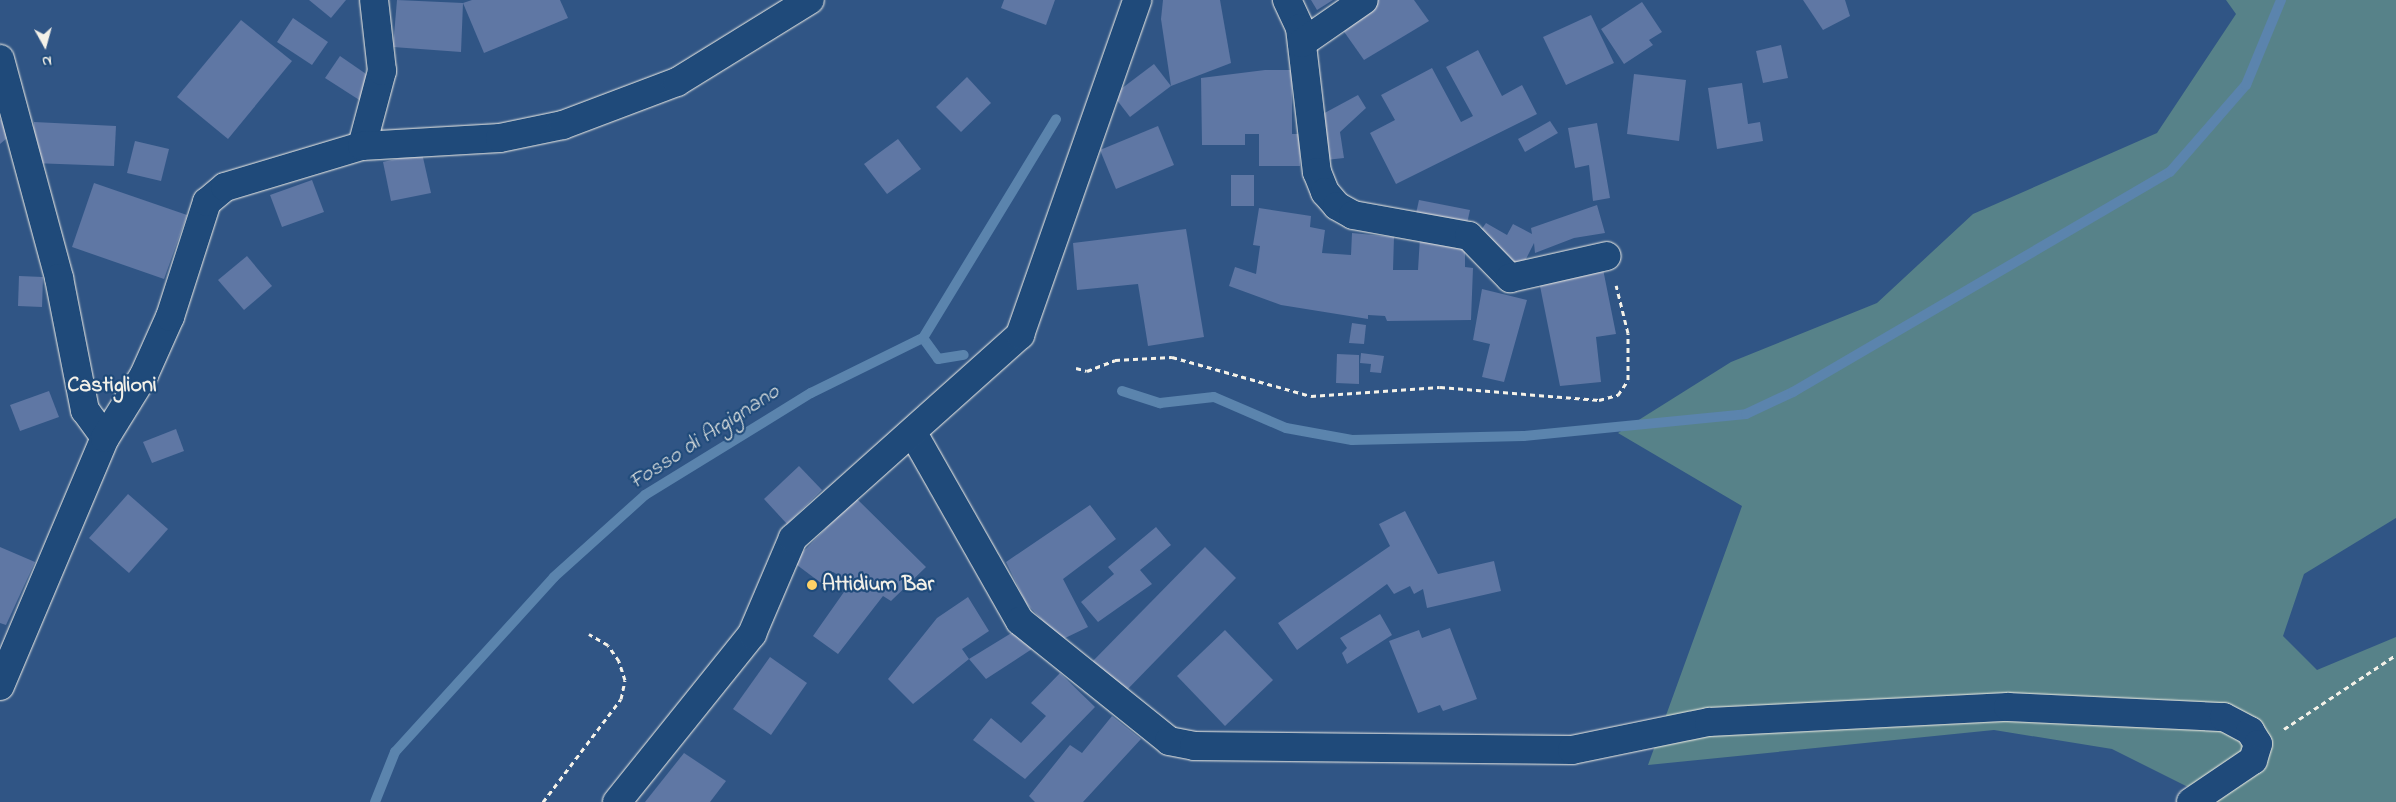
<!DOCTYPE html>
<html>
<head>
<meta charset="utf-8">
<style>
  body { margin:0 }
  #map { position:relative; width:2396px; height:802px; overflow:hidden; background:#305585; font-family:"Indie Flower",sans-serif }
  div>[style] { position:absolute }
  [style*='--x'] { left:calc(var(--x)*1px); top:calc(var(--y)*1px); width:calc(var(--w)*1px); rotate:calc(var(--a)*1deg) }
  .green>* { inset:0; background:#578289 }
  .stream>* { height:10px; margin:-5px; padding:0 5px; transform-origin:5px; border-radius:5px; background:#5b84ad }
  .building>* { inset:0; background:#5f77a4 }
  .path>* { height:3px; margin-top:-1.5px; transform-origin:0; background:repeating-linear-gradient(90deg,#f4f1e8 0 5px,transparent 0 9px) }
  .roads { filter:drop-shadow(0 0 1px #f4f1e8) drop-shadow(0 0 1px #f4f1e8) }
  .minor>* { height:28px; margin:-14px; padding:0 14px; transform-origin:14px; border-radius:14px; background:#1f4a7a }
  .dots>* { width:14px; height:14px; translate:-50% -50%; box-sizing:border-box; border:2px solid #1f4a7a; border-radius:50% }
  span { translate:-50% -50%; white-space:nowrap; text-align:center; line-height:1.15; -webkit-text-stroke:4.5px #1f4a7a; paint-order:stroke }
  .poi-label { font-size:21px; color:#f4f1e8; font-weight:700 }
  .left { translate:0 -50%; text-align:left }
  .neighbourhood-label { font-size:22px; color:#f4f1e8; font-weight:700 }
  .water-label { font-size:22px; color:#dde1df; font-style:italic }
  .north { position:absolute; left:20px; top:20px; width:50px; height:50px; -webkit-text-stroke:4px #1f4a7a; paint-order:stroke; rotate:173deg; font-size:14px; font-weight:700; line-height:20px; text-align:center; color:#f4f1e8 }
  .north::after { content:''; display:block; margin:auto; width:18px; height:22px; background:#f4f1e8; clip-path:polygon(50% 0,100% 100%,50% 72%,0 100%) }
</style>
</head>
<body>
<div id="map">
  <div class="green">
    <div style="clip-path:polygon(2226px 0,2396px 0,2396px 518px,2304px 574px,2283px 636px,2317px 670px,2396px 637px,2396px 802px,2218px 802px,2112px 749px,1994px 730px,1648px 765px,1742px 506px,1618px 433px,1731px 362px,1877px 303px,1973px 214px,2157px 133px,2236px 14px)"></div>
  </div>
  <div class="stream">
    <div style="--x:923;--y:338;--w:26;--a:54"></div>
    <div style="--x:938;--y:359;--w:26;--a:-9"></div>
    <div style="--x:1122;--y:391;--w:40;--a:18"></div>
    <div style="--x:1160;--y:403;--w:54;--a:-6.3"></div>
    <div style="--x:1214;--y:397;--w:78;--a:23.3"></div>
    <div style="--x:1286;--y:428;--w:67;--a:10.3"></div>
    <div style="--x:1352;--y:440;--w:171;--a:-1.3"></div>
    <div style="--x:1523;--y:436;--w:224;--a:-5.6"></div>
    <div style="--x:1746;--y:414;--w:52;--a:-25.1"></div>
    <div style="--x:1793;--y:392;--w:436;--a:-30.3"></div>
    <div style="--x:2170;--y:172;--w:116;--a:-48.9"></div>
    <div style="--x:2246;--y:85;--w:92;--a:-67.6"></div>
    <div style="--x:375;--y:802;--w:54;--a:-68.2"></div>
    <div style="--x:395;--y:752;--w:236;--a:-47.7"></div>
    <div style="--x:554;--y:577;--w:122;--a:-42"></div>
    <div style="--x:645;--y:495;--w:195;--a:-31.6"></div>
    <div style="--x:811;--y:393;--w:125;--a:-26.2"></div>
    <div style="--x:923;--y:338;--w:256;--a:-58.7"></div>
  </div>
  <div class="building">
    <div style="clip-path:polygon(309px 0,346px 0,331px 18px)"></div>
    <div style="clip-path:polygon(397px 0,463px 3px,461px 52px,393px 47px)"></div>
    <div style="clip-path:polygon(472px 0,560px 0,568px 18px,484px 53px,463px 3px)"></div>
    <div style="clip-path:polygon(1004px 0,1055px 0,1046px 25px,1001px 8px)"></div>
    <div style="clip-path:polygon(1163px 0,1220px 0,1231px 63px,1171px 86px,1161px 19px)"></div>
    <div style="clip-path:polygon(1311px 0,1333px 0,1317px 10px)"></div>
    <div style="clip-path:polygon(1375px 0,1414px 0,1429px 21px,1364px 60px,1340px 26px)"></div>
    <div style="clip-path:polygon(1803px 0,1845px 0,1850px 16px,1823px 30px)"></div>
    <div style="clip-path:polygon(1642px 2px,1662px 32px,1649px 40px,1653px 45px,1624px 64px,1601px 29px)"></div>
    <div style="clip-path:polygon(1591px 15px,1614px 63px,1566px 85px,1543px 37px)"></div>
    <div style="clip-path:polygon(293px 18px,328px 42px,312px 65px,277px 42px)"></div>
    <div style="clip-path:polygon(241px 20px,292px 61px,228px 139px,177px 97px)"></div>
    <div style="clip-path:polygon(1781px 45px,1788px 78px,1763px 83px,1756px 51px)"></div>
    <div style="clip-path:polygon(1478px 50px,1502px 96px,1522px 85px,1537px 114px,1396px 184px,1370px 133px,1395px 120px,1381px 95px,1432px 68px,1461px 122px,1473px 116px,1446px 67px)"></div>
    <div style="clip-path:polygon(340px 56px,369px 76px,364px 103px,325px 78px)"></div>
    <div style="clip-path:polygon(1154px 64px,1171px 86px,1130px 117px,1113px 95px)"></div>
    <div style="clip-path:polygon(1265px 70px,1292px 70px,1292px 134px,1300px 134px,1300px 166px,1259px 166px,1259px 134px,1245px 134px,1245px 145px,1202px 145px,1201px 78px)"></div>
    <div style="clip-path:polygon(1634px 74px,1686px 80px,1679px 141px,1627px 134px)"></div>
    <div style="clip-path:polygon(967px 77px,991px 103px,961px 132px,936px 107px)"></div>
    <div style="clip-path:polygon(1742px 83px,1748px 124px,1760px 122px,1763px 141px,1717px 149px,1708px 88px)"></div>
    <div style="clip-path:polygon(1358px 95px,1366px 108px,1340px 132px,1344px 158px,1326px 160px,1319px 116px)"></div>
    <div style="clip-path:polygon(0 119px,12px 134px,0 144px)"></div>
    <div style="clip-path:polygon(1550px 121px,1558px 133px,1525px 152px,1518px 139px)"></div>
    <div style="clip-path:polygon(34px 122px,116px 126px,114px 166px,32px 163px)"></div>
    <div style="clip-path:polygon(1597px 123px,1610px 198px,1593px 201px,1589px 165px,1575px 168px,1568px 128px)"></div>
    <div style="clip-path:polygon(1158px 126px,1174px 165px,1116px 189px,1100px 150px)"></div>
    <div style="clip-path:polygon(898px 139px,921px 169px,887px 194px,864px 164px)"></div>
    <div style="clip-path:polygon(135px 141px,169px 149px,161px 181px,127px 173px)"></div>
    <div style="clip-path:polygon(422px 153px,431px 193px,391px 201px,383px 162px)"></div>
    <div style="clip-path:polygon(1231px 175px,1254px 175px,1254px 206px,1231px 206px)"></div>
    <div style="clip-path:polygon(312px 180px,324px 212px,282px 227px,270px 195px)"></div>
    <div style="clip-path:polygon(94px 183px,187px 215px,164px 279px,72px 247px)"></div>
    <div style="clip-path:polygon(1419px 200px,1470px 210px,1466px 228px,1415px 218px)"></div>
    <div style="clip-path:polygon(1597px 205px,1605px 233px,1574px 238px,1535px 253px,1534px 243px,1522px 267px,1498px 255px,1477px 236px,1486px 223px,1507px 235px,1513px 224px,1532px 234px,1531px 228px)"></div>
    <div style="clip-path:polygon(1259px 208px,1311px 216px,1310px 227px,1325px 230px,1322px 253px,1351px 255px,1352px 233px,1394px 237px,1393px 270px,1418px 270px,1420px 237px,1465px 242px,1465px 267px,1473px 268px,1471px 320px,1387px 321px,1385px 316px,1368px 315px,1368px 319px,1281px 305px,1229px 286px,1235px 267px,1256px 274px,1260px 246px,1253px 245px)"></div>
    <div style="clip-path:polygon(1186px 229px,1204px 337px,1148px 346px,1138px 284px,1077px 290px,1073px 243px)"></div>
    <div style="clip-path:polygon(247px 256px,272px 286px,244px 310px,218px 280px)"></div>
    <div style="clip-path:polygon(1603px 269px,1616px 334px,1596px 337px,1601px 382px,1560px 386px,1539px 281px)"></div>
    <div style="clip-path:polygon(19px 276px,43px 277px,42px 307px,18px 306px)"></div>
    <div style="clip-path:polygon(1482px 289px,1527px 300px,1504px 382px,1482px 377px,1490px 344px,1473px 340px)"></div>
    <div style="clip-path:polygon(1352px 323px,1366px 325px,1364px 344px,1349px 343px)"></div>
    <div style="clip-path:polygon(1361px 353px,1384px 356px,1381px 373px,1370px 372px,1371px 364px,1360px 363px)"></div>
    <div style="clip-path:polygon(1337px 354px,1359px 355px,1359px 384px,1336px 383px)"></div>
    <div style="clip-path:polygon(49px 391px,59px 417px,20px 431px,10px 405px)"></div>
    <div style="clip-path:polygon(176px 429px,184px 451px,152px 463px,143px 442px)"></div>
    <div style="clip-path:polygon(799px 466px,822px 490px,787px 524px,764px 499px)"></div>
    <div style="clip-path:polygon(128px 494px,168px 529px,129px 573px,89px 538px)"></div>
    <div style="clip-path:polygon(856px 498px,926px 567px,891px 601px,883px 596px,838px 654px,813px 636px,851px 582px,833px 572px,821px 583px,793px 562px)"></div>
    <div style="clip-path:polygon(1090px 505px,1116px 539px,1063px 579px,1088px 627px,1061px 640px,1026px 603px,1006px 562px)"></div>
    <div style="clip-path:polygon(1405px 511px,1438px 574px,1494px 561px,1501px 591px,1427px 608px,1423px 589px,1414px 594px,1410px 586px,1394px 594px,1387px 584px,1297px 650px,1278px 623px,1390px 546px,1379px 524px)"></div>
    <div style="clip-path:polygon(1156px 527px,1171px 545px,1140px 570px,1152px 584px,1098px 622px,1081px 602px,1114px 574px,1108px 567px)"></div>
    <div style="clip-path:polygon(0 547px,35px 562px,6px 625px,0 623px)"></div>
    <div style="clip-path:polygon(1205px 547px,1236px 578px,1121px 696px,1089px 665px)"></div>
    <div style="clip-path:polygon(968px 597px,989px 631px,962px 649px,969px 659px,913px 704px,888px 679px,937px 618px)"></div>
    <div style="clip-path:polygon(1380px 614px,1392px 635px,1347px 664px,1342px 653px,1347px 648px,1340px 638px)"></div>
    <div style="clip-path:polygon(1450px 628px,1477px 699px,1443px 711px,1440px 705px,1418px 713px,1389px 641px,1419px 630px,1422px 638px)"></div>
    <div style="clip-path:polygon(1018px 629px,1032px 649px,986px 679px,969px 659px)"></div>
    <div style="clip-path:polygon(1225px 630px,1273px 680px,1225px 726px,1177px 676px)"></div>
    <div style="clip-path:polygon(770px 657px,807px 683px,771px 735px,733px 709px)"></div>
    <div style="clip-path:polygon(1060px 673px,1095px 707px,1025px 779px,973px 740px,991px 718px,1021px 743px,1046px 716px,1031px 703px)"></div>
    <div style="clip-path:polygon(1112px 716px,1141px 739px,1083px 802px,1035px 802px,1029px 796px,1070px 745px,1082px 753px)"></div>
    <div style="clip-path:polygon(684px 753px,726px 781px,710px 802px,645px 802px)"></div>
  </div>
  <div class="path">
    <div style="--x:1076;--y:368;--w:11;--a:15"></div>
    <div style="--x:1087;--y:371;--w:30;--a:-21"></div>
    <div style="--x:1115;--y:360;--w:57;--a:-3"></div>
    <div style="--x:1172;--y:357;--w:144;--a:15.7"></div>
    <div style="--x:1311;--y:396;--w:129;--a:-4"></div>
    <div style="--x:1440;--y:387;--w:160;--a:4.7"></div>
    <div style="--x:1599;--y:400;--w:20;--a:-15"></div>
    <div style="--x:1618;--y:395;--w:18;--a:-56"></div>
    <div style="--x:1628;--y:380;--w:47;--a:-90"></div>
    <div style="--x:1628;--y:333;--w:49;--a:-104"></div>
    <div style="--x:2284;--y:729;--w:134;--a:-33.5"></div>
    <div style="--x:543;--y:802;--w:129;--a:-52.9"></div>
    <div style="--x:621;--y:699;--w:19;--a:-78"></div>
    <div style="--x:625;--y:680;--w:20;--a:-108"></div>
    <div style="--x:619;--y:661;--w:19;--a:-125"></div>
    <div style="--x:608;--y:645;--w:22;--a:-150"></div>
  </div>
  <div class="roads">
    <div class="minor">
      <div style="--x:1287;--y:0;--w:31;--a:65"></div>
      <div style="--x:1300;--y:28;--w:145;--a:83.3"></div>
      <div style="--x:1317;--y:172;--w:22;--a:68"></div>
      <div style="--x:1325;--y:192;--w:18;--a:49"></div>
      <div style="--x:1337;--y:206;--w:18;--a:29"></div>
      <div style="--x:1353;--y:215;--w:118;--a:10.3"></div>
      <div style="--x:1469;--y:236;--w:59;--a:45.7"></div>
      <div style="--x:1510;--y:278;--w:99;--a:-12.8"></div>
      <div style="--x:1302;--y:43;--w:75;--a:-34.7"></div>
      <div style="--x:0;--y:59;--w:227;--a:74.9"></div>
      <div style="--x:59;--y:278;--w:135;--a:78.9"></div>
      <div style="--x:85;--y:410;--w:34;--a:54"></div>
      <div style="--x:362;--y:146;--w:78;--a:-75.1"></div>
      <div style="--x:382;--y:71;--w:71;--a:-96.4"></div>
      <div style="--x:913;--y:433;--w:216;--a:60.4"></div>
      <div style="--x:1020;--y:621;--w:191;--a:38.8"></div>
      <div style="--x:1169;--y:741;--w:25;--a:11"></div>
      <div style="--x:1194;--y:746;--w:378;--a:0.6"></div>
      <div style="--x:1572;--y:750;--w:140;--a:-11.6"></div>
      <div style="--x:1709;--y:722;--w:299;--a:-2.9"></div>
      <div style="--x:2008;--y:707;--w:216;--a:2.7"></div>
      <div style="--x:2224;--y:717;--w:30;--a:28"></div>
      <div style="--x:2250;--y:731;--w:15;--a:58"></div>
      <div style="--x:2258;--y:744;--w:17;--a:107"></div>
      <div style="--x:2253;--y:760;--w:75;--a:145.9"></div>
      <div style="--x:0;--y:686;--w:269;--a:-67.1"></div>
      <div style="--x:105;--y:438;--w:74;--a:-58.2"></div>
      <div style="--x:144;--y:375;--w:64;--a:-65.9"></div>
      <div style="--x:170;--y:317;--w:121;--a:-72.2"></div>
      <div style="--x:207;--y:202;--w:23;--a:-40"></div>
      <div style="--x:225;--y:187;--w:143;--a:-16.7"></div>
      <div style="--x:362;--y:146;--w:138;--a:-3.3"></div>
      <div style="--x:500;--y:138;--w:64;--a:-11.7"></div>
      <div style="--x:563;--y:125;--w:122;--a:-20.7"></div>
      <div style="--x:677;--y:82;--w:156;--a:-31.7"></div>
      <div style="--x:617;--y:802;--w:216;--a:-51.2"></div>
      <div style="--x:752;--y:634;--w:104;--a:-66.9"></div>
      <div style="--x:793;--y:538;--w:305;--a:-41.8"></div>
      <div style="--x:1020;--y:335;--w:355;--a:-70.7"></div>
    </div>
  </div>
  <div class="dots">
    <div style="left:812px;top:585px;background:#ffd166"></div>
  </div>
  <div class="poi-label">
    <span class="left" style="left:822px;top:585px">Attidium Bar</span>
  </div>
  <div class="neighbourhood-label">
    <span style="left:112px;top:387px">Castiglioni</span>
  </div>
  <div class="water-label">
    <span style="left:705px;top:438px;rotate:-33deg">Fosso di Argignano</span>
  </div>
  <div class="north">N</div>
</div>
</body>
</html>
